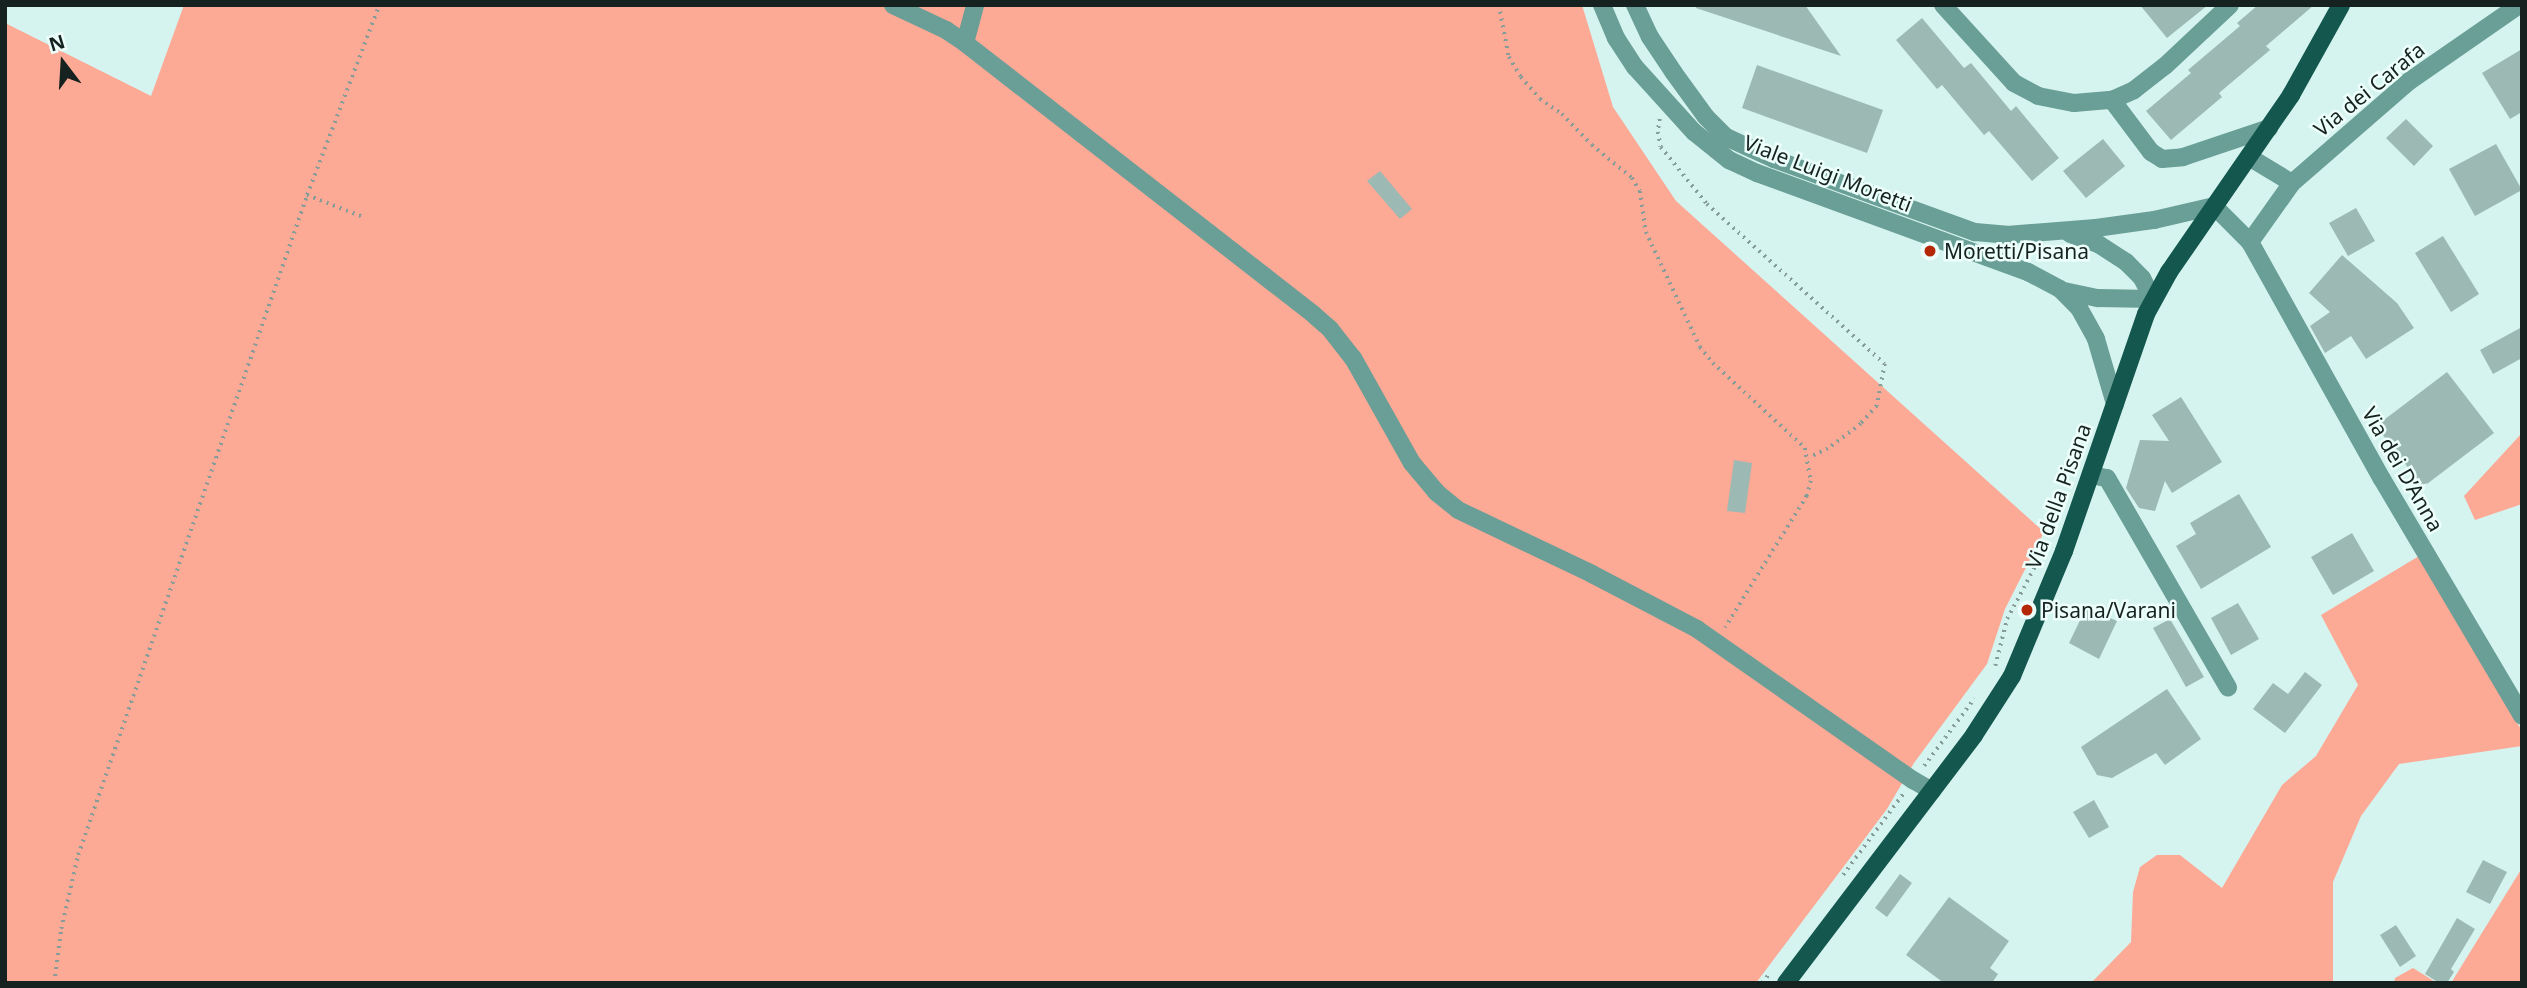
<!DOCTYPE html>
<html>
<head>
<meta charset="utf-8">
<style>
  body { margin:0 }
  #map { position:relative; width:2527px; height:988px; overflow:hidden; background:#d6f4ef; font-family:"Noto Sans",sans-serif }
  div>[style] { position:absolute }
  [style*='--x'] { left:calc(var(--x)*1px); top:calc(var(--y)*1px); width:calc(var(--w)*1px); rotate:calc(var(--a)*1deg) }
  .green>* { inset:0; background:#fca996 }
  .building>* { inset:0; background:#9cb9b4 }
  .path>* { height:3.5px; margin-top:-1.75px; transform-origin:0; background:repeating-linear-gradient(90deg,#869c98 0 2px,transparent 0 7px) }
  .minor>* { height:18px; margin:-9px; padding:0 9px; transform-origin:9px; border-radius:9px; background:#6a9f97 }
  .major>* { height:18px; margin:-9px; padding:0 9px; transform-origin:9px; border-radius:9px; background:#14574f }
  .dots>* { width:19px; height:19px; translate:-50% -50%; box-sizing:border-box; border:4px solid #edfffb; border-radius:50% }
  span { translate:-50% -50%; white-space:nowrap; text-align:center; line-height:1.15; -webkit-text-stroke:5px #edfffb; paint-order:stroke }
  .street-label { font-size:21px; color:#162220 }
  .poi-label { font-size:21px; color:#162220 }
  .left { translate:0 -50%; text-align:left }
  .frame { position:absolute; inset:0; border:7px solid #162220; pointer-events:none }
  .north { position:absolute; left:28px; top:28px; width:70px; height:70px; -webkit-text-stroke:5px #edfffb; paint-order:stroke; rotate:343deg; font-size:19px; font-weight:700; line-height:28px; text-align:center; color:#162220 }
  .north::after { content:''; display:block; margin:auto; width:24px; height:32px; background:#162220; clip-path:polygon(50% 0,100% 100%,50% 72%,0 100%) }
</style>
</head>
<body>
<div id="map">
  <div class="green">
    <div style="clip-path:polygon(184px 5px,1582px 5px,1613px 107px,1676px 201px,2044px 532px,2005px 609px,1987px 664px,1914px 763px,1887px 809px,1756px 983px,5px 983px,5px 23px,151px 96px)"></div>
    <div style="clip-path:polygon(2522px 433px,2522px 504px,2475px 520px,2464px 496px)"></div>
    <div style="clip-path:polygon(2419px 556px,2522px 731px,2522px 746px,2399px 764px,2361px 816px,2333px 882px,2333px 983px,2091px 983px,2131px 942px,2133px 892px,2140px 867px,2157px 855px,2180px 855px,2222px 888px,2282px 785px,2316px 756px,2358px 685px,2321px 615px)"></div>
    <div style="clip-path:polygon(2522px 868px,2522px 983px,2451px 983px)"></div>
    <div style="clip-path:polygon(2413px 968px,2437px 983px,2394px 983px,2395px 978px)"></div>
  </div>
  <div class="building">
    <div style="clip-path:polygon(1696px 5px,1805px 5px,1841px 56px,1696px 8px)"></div>
    <div style="clip-path:polygon(2140px 5px,2208px 5px,2167px 38px)"></div>
    <div style="clip-path:polygon(2258px 5px,2314px 5px,2266px 46px,2270px 50px,2219px 93px,2222px 97px,2171px 140px,2146px 111px,2191px 73px,2188px 70px,2240px 26px,2237px 23px)"></div>
    <div style="clip-path:polygon(1922px 18px,1964px 68px,1971px 63px,2011px 111px,2016px 106px,2059px 158px,2032px 181px,1989px 131px,1984px 135px,1942px 85px,1937px 89px,1896px 40px)"></div>
    <div style="clip-path:polygon(2522px 49px,2522px 112px,2510px 119px,2482px 73px)"></div>
    <div style="clip-path:polygon(1757px 65px,1883px 110px,1867px 153px,1742px 108px)"></div>
    <div style="clip-path:polygon(2406px 119px,2433px 146px,2414px 166px,2386px 138px)"></div>
    <div style="clip-path:polygon(2103px 139px,2125px 166px,2086px 198px,2063px 171px)"></div>
    <div style="clip-path:polygon(2496px 144px,2522px 190px,2475px 216px,2449px 169px)"></div>
    <div style="clip-path:polygon(1380px 171px,1412px 209px,1400px 219px,1367px 181px)"></div>
    <div style="clip-path:polygon(2356px 208px,2375px 241px,2348px 256px,2329px 223px)"></div>
    <div style="clip-path:polygon(2443px 236px,2479px 294px,2451px 312px,2415px 253px)"></div>
    <div style="clip-path:polygon(2342px 255px,2397px 303px,2414px 328px,2366px 359px,2351px 336px,2325px 353px,2310px 326px,2330px 312px,2309px 293px)"></div>
    <div style="clip-path:polygon(2522px 327px,2522px 358px,2493px 374px,2480px 350px)"></div>
    <div style="clip-path:polygon(2447px 372px,2494px 433px,2423px 487px,2376px 426px)"></div>
    <div style="clip-path:polygon(2181px 397px,2222px 462px,2172px 493px,2165px 481px,2155px 511px,2139px 508px,2126px 488px,2140px 440px,2169px 441px,2152px 415px)"></div>
    <div style="clip-path:polygon(1734px 460px,1752px 463px,1745px 513px,1727px 511px)"></div>
    <div style="clip-path:polygon(2239px 494px,2271px 547px,2201px 589px,2176px 546px,2196px 534px,2190px 523px)"></div>
    <div style="clip-path:polygon(2352px 533px,2374px 571px,2333px 595px,2311px 557px)"></div>
    <div style="clip-path:polygon(2238px 603px,2259px 639px,2231px 655px,2211px 618px)"></div>
    <div style="clip-path:polygon(2086px 608px,2117px 621px,2099px 659px,2069px 643px)"></div>
    <div style="clip-path:polygon(2170px 619px,2204px 677px,2186px 687px,2153px 628px)"></div>
    <div style="clip-path:polygon(2305px 672px,2322px 685px,2285px 733px,2253px 709px,2273px 683px,2288px 694px)"></div>
    <div style="clip-path:polygon(2167px 689px,2201px 739px,2165px 765px,2156px 753px,2112px 778px,2097px 775px,2081px 747px)"></div>
    <div style="clip-path:polygon(2094px 800px,2109px 827px,2089px 838px,2073px 812px)"></div>
    <div style="clip-path:polygon(2483px 860px,2507px 872px,2490px 904px,2466px 892px)"></div>
    <div style="clip-path:polygon(1900px 874px,1912px 883px,1887px 917px,1875px 908px)"></div>
    <div style="clip-path:polygon(1949px 897px,2009px 941px,1990px 968px,1998px 974px,1992px 983px,1944px 983px,1906px 955px)"></div>
    <div style="clip-path:polygon(2457px 918px,2475px 929px,2451px 969px,2454px 972px,2447px 983px,2439px 983px,2425px 974px)"></div>
    <div style="clip-path:polygon(2396px 925px,2416px 956px,2400px 967px,2380px 935px)"></div>
  </div>
  <div class="path">
    <div style="--x:1499;--y:5;--w:53;--a:79.1"></div>
    <div style="--x:1509;--y:57;--w:23;--a:59"></div>
    <div style="--x:1521;--y:77;--w:29;--a:49"></div>
    <div style="--x:1540;--y:99;--w:27;--a:34"></div>
    <div style="--x:1562;--y:114;--w:43;--a:45.9"></div>
    <div style="--x:1592;--y:145;--w:52;--a:39.5"></div>
    <div style="--x:1632;--y:178;--w:15;--a:58"></div>
    <div style="--x:1640;--y:191;--w:41;--a:81.7"></div>
    <div style="--x:1646;--y:232;--w:127;--a:64.8"></div>
    <div style="--x:1700;--y:347;--w:21;--a:51"></div>
    <div style="--x:1713;--y:363;--w:125;--a:42.7"></div>
    <div style="--x:1805;--y:448;--w:34;--a:80"></div>
    <div style="--x:1811;--y:481;--w:16;--a:105"></div>
    <div style="--x:1807;--y:496;--w:155;--a:121.8"></div>
    <div style="--x:1660;--y:119;--w:13;--a:99"></div>
    <div style="--x:1658;--y:132;--w:15;--a:79"></div>
    <div style="--x:1661;--y:147;--w:73;--a:51.1"></div>
    <div style="--x:1707;--y:204;--w:239;--a:42"></div>
    <div style="--x:1885;--y:364;--w:43;--a:100.8"></div>
    <div style="--x:1877;--y:406;--w:24;--a:132"></div>
    <div style="--x:1861;--y:424;--w:41;--a:142.9"></div>
    <div style="--x:1828;--y:449;--w:21;--a:155"></div>
    <div style="--x:307;--y:195;--w:60;--a:21.4"></div>
    <div style="--x:1995;--y:666;--w:49;--a:-75.7"></div>
    <div style="--x:2007;--y:619;--w:72;--a:-62"></div>
    <div style="--x:1924;--y:766;--w:84;--a:-53.3"></div>
    <div style="--x:1843;--y:875;--w:101;--a:-53.5"></div>
    <div style="--x:54;--y:983;--w:54;--a:-82.6"></div>
    <div style="--x:61;--y:929;--w:76;--a:-77.1"></div>
    <div style="--x:78;--y:855;--w:699;--a:-70.86"></div>
    <div style="--x:307;--y:195;--w:203;--a:-69.2"></div>
    <div style="--x:1762;--y:983;--w:11;--a:-52"></div>
  </div>
  <div class="minor">
    <div style="--x:893;--y:5;--w:59;--a:25.3"></div>
    <div style="--x:946;--y:30;--w:23;--a:34"></div>
    <div style="--x:965;--y:43;--w:442;--a:37.9"></div>
    <div style="--x:1314;--y:315;--w:21;--a:41"></div>
    <div style="--x:1330;--y:329;--w:37;--a:52"></div>
    <div style="--x:1353;--y:358;--w:120;--a:60.7"></div>
    <div style="--x:1412;--y:463;--w:38;--a:50"></div>
    <div style="--x:1436;--y:492;--w:28;--a:39"></div>
    <div style="--x:1458;--y:510;--w:148;--a:25.5"></div>
    <div style="--x:1592;--y:574;--w:119;--a:27.6"></div>
    <div style="--x:1697;--y:629;--w:264;--a:35"></div>
    <div style="--x:1913;--y:780;--w:22;--a:30"></div>
    <div style="--x:1602;--y:5;--w:36;--a:67"></div>
    <div style="--x:1616;--y:38;--w:35;--a:57"></div>
    <div style="--x:1635;--y:67;--w:88;--a:47.8"></div>
    <div style="--x:1694;--y:132;--w:45;--a:38.7"></div>
    <div style="--x:1729;--y:160;--w:31;--a:25"></div>
    <div style="--x:1757;--y:173;--w:289;--a:20.1"></div>
    <div style="--x:2028;--y:272;--w:36;--a:28"></div>
    <div style="--x:2060;--y:289;--w:27;--a:45"></div>
    <div style="--x:2079;--y:308;--w:35;--a:61"></div>
    <div style="--x:2096;--y:339;--w:68;--a:73.7"></div>
    <div style="--x:1635;--y:5;--w:35;--a:65"></div>
    <div style="--x:1650;--y:37;--w:43;--a:56.3"></div>
    <div style="--x:1674;--y:73;--w:54;--a:54"></div>
    <div style="--x:1706;--y:117;--w:28;--a:45"></div>
    <div style="--x:1726;--y:137;--w:53;--a:24.6"></div>
    <div style="--x:1774;--y:159;--w:214;--a:20"></div>
    <div style="--x:1975;--y:232;--w:32;--a:5"></div>
    <div style="--x:2007;--y:235;--w:89;--a:-4.5"></div>
    <div style="--x:2096;--y:228;--w:59;--a:-7.9"></div>
    <div style="--x:2154;--y:220;--w:62;--a:-13.1"></div>
    <div style="--x:2214;--y:206;--w:51;--a:45"></div>
    <div style="--x:2250;--y:242;--w:72;--a:-54.6"></div>
    <div style="--x:1943;--y:5;--w:105;--a:47.7"></div>
    <div style="--x:2014;--y:83;--w:27;--a:28"></div>
    <div style="--x:2038;--y:96;--w:37;--a:11"></div>
    <div style="--x:2074;--y:103;--w:38;--a:-5"></div>
    <div style="--x:2112;--y:100;--w:24;--a:-24"></div>
    <div style="--x:2134;--y:90;--w:39;--a:-38"></div>
    <div style="--x:2165;--y:66;--w:89;--a:-43.2"></div>
    <div style="--x:965;--y:43;--w:39;--a:-75"></div>
    <div style="--x:2112;--y:100;--w:65;--a:53.1"></div>
    <div style="--x:2151;--y:152;--w:13;--a:32"></div>
    <div style="--x:2162;--y:159;--w:21;--a:-5"></div>
    <div style="--x:2183;--y:157;--w:91;--a:-18.6"></div>
    <div style="--x:2249;--y:157;--w:50;--a:31.2"></div>
    <div style="--x:2292;--y:183;--w:154;--a:-41"></div>
    <div style="--x:2408;--y:82;--w:135;--a:-34.7"></div>
    <div style="--x:2250;--y:242;--w:271;--a:60.9"></div>
    <div style="--x:2382;--y:479;--w:275;--a:59.4"></div>
    <div style="--x:2064;--y:291;--w:35;--a:12"></div>
    <div style="--x:2098;--y:298;--w:55;--a:1"></div>
    <div style="--x:2153;--y:299;--w:24;--a:-118"></div>
    <div style="--x:2142;--y:278;--w:23;--a:-135"></div>
    <div style="--x:2126;--y:262;--w:33;--a:-147"></div>
    <div style="--x:2098;--y:244;--w:30;--a:-160"></div>
    <div style="--x:2091;--y:475;--w:16;--a:11"></div>
    <div style="--x:2107;--y:478;--w:242;--a:60"></div>
  </div>
  <div class="major">
    <div style="--x:1786;--y:983;--w:311;--a:-52.8"></div>
    <div style="--x:1974;--y:735;--w:70;--a:-57.2"></div>
    <div style="--x:2012;--y:676;--w:135;--a:-67.4"></div>
    <div style="--x:2064;--y:551;--w:251;--a:-70.9"></div>
    <div style="--x:2146;--y:314;--w:48;--a:-61.3"></div>
    <div style="--x:2169;--y:272;--w:215;--a:-55.4"></div>
    <div style="--x:2291;--y:95;--w:103;--a:-60.9"></div>
  </div>
  <div class="dots">
    <div style="left:1930px;top:251px;background:#b42808"></div>
    <div style="left:2027px;top:610px;background:#b42808"></div>
  </div>
  <div class="street-label">
    <span style="left:2369px;top:89px;rotate:-39deg">Via dei Carafa</span>
    <span style="left:1828px;top:173px;rotate:21deg">Viale Luigi Moretti</span>
    <span style="left:2403px;top:469px;rotate:60deg">Via dei D’Anna</span>
    <span style="left:2058px;top:496px;rotate:-70deg">Via della Pisana</span>
  </div>
  <div class="poi-label">
    <span class="left" style="left:1944px;top:251px">Moretti/Pisana</span>
    <span class="left" style="left:2041px;top:610px">Pisana/Varani</span>
  </div>
  <div class="frame"></div>
  <div class="north">N</div>
</div>
</body>
</html>
